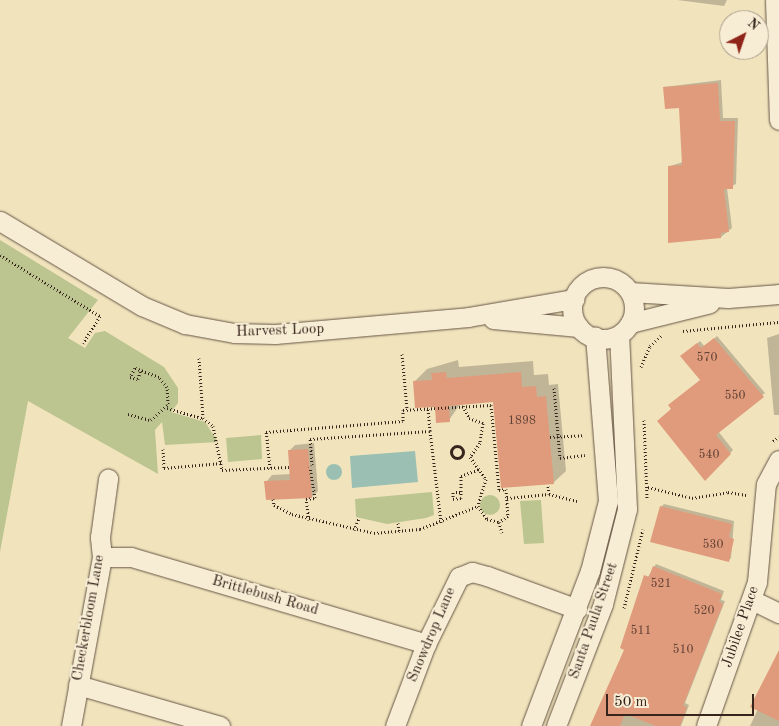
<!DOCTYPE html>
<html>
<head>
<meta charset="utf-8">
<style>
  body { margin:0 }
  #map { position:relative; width:779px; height:726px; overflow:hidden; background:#f1e4bd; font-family:"Old Standard TT",serif }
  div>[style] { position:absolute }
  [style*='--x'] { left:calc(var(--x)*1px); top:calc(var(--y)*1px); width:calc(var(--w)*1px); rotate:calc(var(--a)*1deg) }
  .green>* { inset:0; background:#bcc490 }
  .round { border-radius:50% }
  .water>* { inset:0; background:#9bbfb2 }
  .shadow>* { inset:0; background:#0003 }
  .building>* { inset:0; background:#e09b7c }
  .path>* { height:3px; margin-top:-1.5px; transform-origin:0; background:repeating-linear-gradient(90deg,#37251d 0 1px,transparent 0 3.5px) }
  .path>.ring { margin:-1.5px; padding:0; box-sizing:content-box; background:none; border:3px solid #37251d; border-radius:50% }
  .roads { filter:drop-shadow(0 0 1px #665545) drop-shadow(0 0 1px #665545) }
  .minor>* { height:19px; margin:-9.5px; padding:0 9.5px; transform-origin:9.5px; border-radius:9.5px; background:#f6edd4 }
  .minor>.ring { margin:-9.5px; padding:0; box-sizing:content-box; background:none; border:19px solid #f6edd4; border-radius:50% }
  span { translate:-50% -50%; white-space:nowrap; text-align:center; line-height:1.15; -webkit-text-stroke:4px #f6edd4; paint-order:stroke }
  .number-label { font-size:12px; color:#614235 }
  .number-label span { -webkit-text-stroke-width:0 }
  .street-label { font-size:15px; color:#37251d }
  .north { position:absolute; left:719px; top:10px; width:50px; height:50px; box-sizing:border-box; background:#f6edd4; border:1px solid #aa9d8b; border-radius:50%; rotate:41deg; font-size:14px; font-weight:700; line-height:20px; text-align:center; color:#37251d }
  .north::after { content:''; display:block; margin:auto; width:18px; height:22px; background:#8f2418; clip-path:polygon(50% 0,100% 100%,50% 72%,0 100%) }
  .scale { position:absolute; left:606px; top:694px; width:148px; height:22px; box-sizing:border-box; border:2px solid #37251d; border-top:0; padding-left:6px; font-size:15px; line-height:18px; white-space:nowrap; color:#37251d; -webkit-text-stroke:4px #f6edd4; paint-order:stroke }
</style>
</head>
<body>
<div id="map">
  <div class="green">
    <div style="clip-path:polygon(0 240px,98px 300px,68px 338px,85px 348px,95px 333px,105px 331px,164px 367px,178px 388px,178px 403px,171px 412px,205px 422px,218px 442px,165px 445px,162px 422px,155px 430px,158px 474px,28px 401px,0 552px)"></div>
    <div style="clip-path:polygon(261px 435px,262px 459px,228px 462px,226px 438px)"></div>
    <div style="clip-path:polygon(432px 492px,434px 515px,426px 518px,387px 524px,356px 517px,355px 499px)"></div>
    <div class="round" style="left:480px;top:495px;width:20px;height:20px"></div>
    <div style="clip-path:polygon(541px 500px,544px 543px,524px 544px,520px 501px)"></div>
  </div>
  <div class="water">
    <div style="clip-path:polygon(415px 451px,418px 482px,352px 488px,350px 456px)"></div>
    <div class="round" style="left:326px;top:464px;width:16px;height:16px"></div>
  </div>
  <div class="shadow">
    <div style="clip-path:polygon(677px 0,727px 0,724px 6px)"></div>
    <div style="clip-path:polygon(721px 80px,723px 118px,738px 118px,736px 184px,727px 188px,732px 228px,721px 237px,669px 242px,670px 166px,683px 162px,681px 107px,664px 87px)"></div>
    <div style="clip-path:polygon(779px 334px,779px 415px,774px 415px,767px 338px)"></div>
    <div style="clip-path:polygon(717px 336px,765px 393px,718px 431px,733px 450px,705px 479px,701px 380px,685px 354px,700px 341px,705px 347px)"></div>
    <div style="clip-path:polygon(458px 360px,459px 367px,533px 361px,534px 375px,548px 374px,549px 385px,558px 384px,566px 471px,553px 483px,494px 401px,461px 403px,449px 420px,414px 382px,427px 369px)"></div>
    <div style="clip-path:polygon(314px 443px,318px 491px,312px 497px,266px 482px,272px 475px,291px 474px,289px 451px,295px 445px)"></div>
    <div style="clip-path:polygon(664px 504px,734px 521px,731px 558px,728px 561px,661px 507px)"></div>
    <div style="clip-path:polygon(656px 564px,724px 591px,721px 600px,725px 601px,685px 703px,689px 705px,681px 726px,591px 726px,625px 649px,639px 591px)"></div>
    <div style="clip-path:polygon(779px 662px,779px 726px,750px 726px,758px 709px)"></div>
  </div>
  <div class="building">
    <div style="clip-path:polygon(718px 83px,720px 121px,735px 121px,733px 189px,724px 189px,729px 232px,721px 233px,721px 238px,668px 243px,668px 166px,682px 165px,679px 108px,665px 109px,663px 87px)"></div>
    <div style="clip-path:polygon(714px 338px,764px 397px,716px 435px,731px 454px,705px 481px,657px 421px,671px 409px,668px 405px,700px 380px,680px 356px,697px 343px,701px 348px)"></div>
    <div style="clip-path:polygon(446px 372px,447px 378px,521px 372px,522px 387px,536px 386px,537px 397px,546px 396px,554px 484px,501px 488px,493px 402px,449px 406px,450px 422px,436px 423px,435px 407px,415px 408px,413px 381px,432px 380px,431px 373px)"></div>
    <div style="clip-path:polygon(308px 449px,312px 498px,266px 500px,264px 481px,290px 480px,288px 450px)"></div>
    <div style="clip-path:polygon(660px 506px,732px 524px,729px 537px,734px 539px,729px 562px,650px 542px)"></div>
    <div style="clip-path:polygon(653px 566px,722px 594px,719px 602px,723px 604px,683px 706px,687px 707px,680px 726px,656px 726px,625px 714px,620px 726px,590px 726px,624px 650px,620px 648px,644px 575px,649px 577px)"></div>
    <div style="clip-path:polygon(779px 650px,779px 721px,750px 707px)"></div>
  </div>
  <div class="path">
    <div style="--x:0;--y:255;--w:117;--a:31.4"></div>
    <div style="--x:100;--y:316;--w:32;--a:122"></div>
    <div style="--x:683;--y:331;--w:96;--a:-5.4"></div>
    <div style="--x:402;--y:354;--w:55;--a:84.8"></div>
    <div style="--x:199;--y:358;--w:60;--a:86.2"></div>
    <div style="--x:641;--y:367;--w:23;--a:-67"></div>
    <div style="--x:650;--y:346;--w:16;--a:-43"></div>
    <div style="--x:554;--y:388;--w:70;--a:85.1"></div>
    <div style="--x:560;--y:458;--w:25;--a:-7"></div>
    <div style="--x:463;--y:406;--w:13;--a:63"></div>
    <div style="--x:469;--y:418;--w:15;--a:20"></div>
    <div style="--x:483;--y:423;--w:20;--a:99"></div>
    <div style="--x:480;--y:443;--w:17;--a:126"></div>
    <div style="--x:470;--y:457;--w:27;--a:54"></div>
    <div style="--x:486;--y:479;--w:28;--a:107"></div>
    <div style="--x:478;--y:506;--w:16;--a:55"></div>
    <div style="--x:487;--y:519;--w:12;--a:14"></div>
    <div style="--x:499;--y:522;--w:11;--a:75"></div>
    <div style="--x:167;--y:408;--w:37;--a:16"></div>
    <div style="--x:203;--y:418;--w:13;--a:39"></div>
    <div style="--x:213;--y:426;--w:45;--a:78.4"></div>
    <div style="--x:222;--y:470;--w:67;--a:-2.6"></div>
    <div style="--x:128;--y:414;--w:24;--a:15"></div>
    <div style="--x:151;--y:420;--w:23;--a:-43"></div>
    <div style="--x:168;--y:404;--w:17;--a:-93"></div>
    <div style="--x:167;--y:387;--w:13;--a:-129"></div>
    <div style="--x:159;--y:377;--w:26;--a:-159"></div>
    <div style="--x:135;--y:368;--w:10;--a:119"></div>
    <div style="--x:130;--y:377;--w:8;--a:14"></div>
    <div style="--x:138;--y:379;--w:8;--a:-76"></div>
    <div style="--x:644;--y:420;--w:78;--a:87.8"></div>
    <div style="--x:430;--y:431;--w:92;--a:83.1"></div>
    <div style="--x:550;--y:437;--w:34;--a:-3"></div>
    <div style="--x:773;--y:441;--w:7;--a:-34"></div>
    <div class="ring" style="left:451px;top:446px;width:9px;height:9px"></div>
    <div style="--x:163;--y:449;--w:19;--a:87"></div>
    <div style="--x:164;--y:468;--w:58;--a:-4.9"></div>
    <div style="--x:312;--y:465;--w:26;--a:-94"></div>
    <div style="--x:310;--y:439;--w:120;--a:-3.8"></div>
    <div style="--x:430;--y:431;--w:23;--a:-95"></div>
    <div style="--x:270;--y:468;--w:36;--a:-96"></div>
    <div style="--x:266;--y:432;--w:137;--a:-4.6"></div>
    <div style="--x:403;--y:421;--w:11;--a:-90"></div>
    <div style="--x:403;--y:410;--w:88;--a:-3.3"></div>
    <div style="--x:491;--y:405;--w:85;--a:84.6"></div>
    <div style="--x:499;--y:490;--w:7;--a:-8"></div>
    <div style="--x:506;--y:489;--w:27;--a:86"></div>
    <div style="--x:508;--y:516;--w:11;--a:146"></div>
    <div style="--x:648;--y:487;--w:45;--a:14"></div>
    <div style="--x:692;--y:498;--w:36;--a:-9"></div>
    <div style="--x:728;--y:492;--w:19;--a:9"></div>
    <div style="--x:460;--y:492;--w:7;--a:180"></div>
    <div style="--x:453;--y:492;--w:7;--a:90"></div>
    <div style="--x:453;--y:499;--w:8;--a:-7"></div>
    <div style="--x:461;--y:498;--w:22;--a:-90"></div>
    <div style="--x:461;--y:476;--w:19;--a:-21"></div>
    <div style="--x:549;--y:494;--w:29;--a:14"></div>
    <div style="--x:507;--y:498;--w:42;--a:-5.4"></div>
    <div style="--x:549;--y:494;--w:8;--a:-97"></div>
    <div style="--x:273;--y:499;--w:6;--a:81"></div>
    <div style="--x:274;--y:505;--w:20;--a:27"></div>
    <div style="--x:292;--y:514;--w:84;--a:13"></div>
    <div style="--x:374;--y:533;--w:46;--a:-5"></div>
    <div style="--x:420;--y:529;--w:62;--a:-21.6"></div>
    <div style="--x:309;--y:520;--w:21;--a:-98"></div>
    <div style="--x:306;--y:499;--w:9;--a:-6"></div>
    <div style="--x:315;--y:498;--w:32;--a:-99"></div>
    <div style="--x:398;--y:523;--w:8;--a:83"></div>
    <div style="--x:354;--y:530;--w:13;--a:-67"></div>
    <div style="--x:624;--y:608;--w:81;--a:-76.5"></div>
  </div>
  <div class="roads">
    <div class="minor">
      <div style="--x:775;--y:0;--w:120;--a:88.1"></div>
      <div style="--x:0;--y:221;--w:165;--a:30.9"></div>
      <div style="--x:142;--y:306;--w:47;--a:22.7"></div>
      <div style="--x:185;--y:324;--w:50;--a:10.4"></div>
      <div style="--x:234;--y:333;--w:41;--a:1.4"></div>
      <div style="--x:275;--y:334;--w:194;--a:-5"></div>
      <div style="--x:468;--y:317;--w:108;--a:-9.6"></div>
      <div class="ring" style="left:572px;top:277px;width:43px;height:43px"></div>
      <div style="--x:630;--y:292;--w:98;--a:3.5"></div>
      <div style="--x:728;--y:298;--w:51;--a:-4.5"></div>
      <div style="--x:493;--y:319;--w:86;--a:5.3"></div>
      <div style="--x:630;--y:323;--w:82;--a:-14"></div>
      <div style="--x:102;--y:557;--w:29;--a:0"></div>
      <div style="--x:131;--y:557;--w:308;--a:16.4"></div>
      <div style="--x:752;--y:600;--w:30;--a:26"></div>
      <div style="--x:78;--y:685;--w:148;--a:16.1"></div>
      <div style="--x:71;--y:726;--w:172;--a:-79.6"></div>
      <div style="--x:102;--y:557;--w:20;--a:-96"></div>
      <div style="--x:100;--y:537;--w:59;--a:-82.1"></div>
      <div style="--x:395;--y:726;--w:88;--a:-69.3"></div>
      <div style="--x:426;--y:644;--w:75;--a:-63.8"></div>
      <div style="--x:459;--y:577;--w:14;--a:-21"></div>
      <div style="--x:472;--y:572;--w:16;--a:15"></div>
      <div style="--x:487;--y:576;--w:96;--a:20.1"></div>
      <div style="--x:531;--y:726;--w:166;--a:-69.2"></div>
      <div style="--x:590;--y:571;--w:72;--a:-75.6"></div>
      <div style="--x:608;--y:501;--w:165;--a:-94.5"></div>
      <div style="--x:556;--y:726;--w:131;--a:-68.9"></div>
      <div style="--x:603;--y:604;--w:98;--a:-75.8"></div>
      <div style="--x:627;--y:509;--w:174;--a:-92.6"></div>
      <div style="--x:706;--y:726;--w:153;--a:-70.5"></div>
      <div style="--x:757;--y:582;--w:98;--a:-84.8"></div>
      <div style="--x:766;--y:484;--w:27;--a:-62"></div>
    </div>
  </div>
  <div class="number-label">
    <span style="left:707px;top:359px">570</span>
    <span style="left:735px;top:397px">550</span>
    <span style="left:522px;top:422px">1898</span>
    <span style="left:709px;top:456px">540</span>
    <span style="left:713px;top:546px">530</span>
    <span style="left:661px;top:585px">521</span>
    <span style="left:704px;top:612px">520</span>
    <span style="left:641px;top:632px">511</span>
    <span style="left:683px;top:651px">510</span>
  </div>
  <div class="street-label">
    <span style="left:280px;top:331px;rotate:-2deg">Harvest Loop</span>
    <span style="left:265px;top:596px;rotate:16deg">Brittlebush Road</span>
    <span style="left:89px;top:618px;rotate:-80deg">Checkerbloom Lane</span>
    <span style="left:594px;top:621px;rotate:-71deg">Santa Paula Street</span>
    <span style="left:741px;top:627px;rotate:-71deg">Jubilee Place</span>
    <span style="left:432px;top:635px;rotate:-67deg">Snowdrop Lane</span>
  </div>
  <div class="north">N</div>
  <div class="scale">50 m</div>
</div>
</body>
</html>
